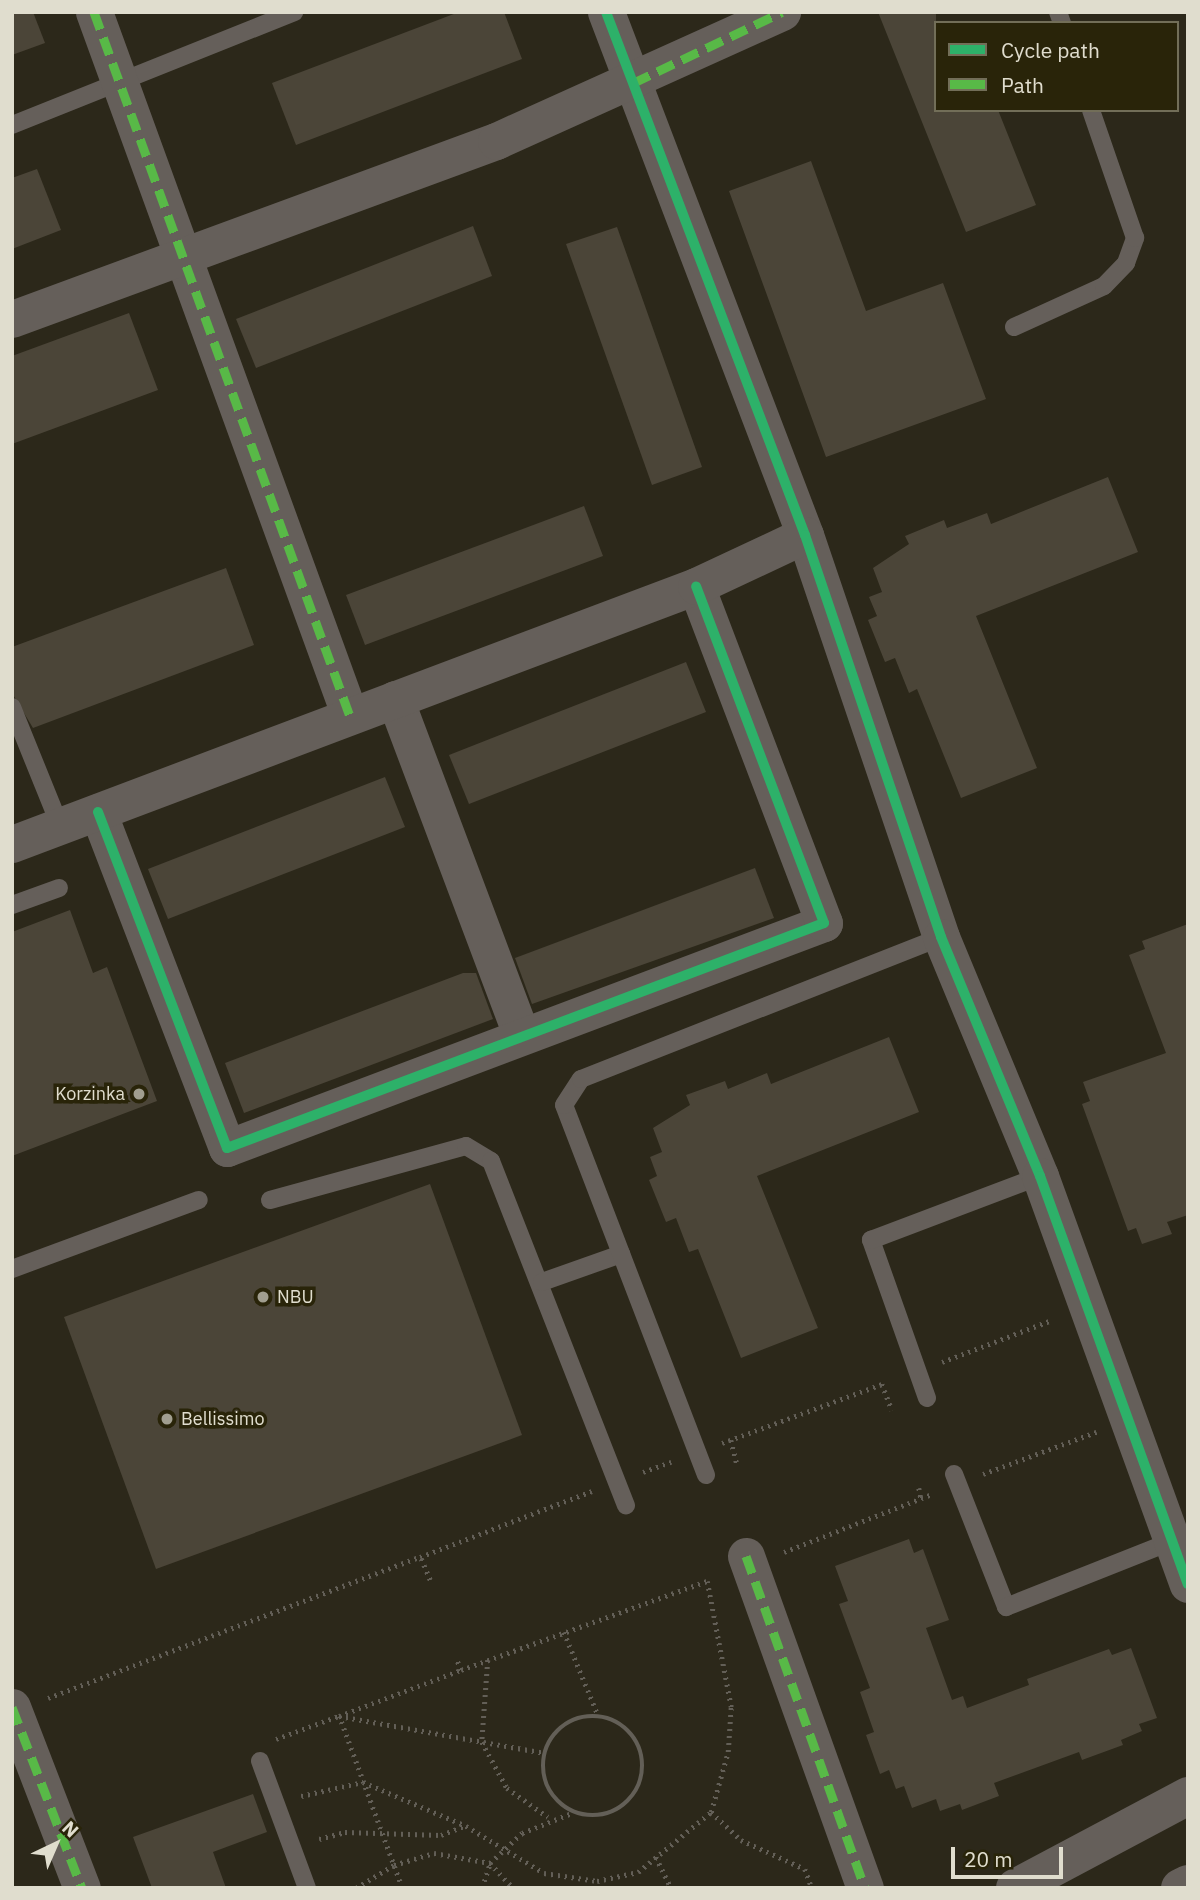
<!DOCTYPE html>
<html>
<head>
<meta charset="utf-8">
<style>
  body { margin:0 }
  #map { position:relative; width:1200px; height:1900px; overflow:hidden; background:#2c281a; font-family:"IBM Plex Sans",sans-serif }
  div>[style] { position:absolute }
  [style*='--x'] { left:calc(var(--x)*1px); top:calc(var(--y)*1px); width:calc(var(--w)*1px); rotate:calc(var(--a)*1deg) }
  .building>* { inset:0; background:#4b4538 }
  .path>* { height:4.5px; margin-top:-2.25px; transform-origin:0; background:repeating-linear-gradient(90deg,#635f57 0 2px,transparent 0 7px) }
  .path>.ring { margin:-2.25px; padding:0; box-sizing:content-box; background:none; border:4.5px solid #635f57; border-radius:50% }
  .service>* { height:18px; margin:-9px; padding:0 9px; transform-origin:9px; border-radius:9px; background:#655f5a }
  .minor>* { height:37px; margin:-18.5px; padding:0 18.5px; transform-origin:18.5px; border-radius:18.5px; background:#655f5a }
  .tertiary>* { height:38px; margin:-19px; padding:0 19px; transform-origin:19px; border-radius:19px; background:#655f5a }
  .quiet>* { height:9px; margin-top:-4.5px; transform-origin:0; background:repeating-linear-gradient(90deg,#58b947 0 18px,transparent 0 27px) }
  .cycleway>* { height:10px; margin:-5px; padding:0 5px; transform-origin:5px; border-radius:5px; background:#2db169 }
  .dots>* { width:19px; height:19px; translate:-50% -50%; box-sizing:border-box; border:4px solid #292409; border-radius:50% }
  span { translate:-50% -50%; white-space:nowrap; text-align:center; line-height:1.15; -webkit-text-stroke:7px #292409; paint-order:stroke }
  .poi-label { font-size:18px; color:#e0ddce }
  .right { translate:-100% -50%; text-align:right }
  .left { translate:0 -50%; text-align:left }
  .frame { position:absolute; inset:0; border:14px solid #e0ddce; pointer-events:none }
  .legend { position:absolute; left:934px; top:21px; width:245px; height:91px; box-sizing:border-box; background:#292409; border:2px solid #726e58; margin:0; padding:9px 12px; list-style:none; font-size:21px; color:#e0ddce }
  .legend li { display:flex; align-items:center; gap:14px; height:35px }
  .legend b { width:35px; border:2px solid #726e58 }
  .north { position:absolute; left:21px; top:1809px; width:70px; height:70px; -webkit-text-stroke:5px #292409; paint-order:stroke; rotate:44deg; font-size:19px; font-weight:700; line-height:28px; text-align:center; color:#e0ddce }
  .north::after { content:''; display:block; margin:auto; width:24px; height:32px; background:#e0ddce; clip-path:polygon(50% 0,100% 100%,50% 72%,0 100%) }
  .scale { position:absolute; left:951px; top:1847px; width:112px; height:32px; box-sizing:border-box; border:4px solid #e0ddce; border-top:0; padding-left:9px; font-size:21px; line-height:24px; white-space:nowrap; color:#e0ddce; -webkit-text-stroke:5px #292409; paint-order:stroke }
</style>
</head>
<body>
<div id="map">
  <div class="building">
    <div style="clip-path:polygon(12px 12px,33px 12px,45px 43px,12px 55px)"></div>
    <div style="clip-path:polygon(459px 12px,504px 12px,522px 59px,296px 145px,272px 83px)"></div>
    <div style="clip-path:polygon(878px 12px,936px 12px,936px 110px,998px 110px,1036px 205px,966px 232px)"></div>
    <div style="clip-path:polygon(811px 161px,866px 311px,943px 283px,986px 399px,826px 457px,729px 191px)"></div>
    <div style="clip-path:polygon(37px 169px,61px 230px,12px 249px,12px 178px)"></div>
    <div style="clip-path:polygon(473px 226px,492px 276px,256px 368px,236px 319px)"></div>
    <div style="clip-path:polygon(617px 227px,702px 467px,652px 485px,566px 244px)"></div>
    <div style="clip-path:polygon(129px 313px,158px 390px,12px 444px,12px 356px)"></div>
    <div style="clip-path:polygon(1108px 477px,1138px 552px,976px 616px,1037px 768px,961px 798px,917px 689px,909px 693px,895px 658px,885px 662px,868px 620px,877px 616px,869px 597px,882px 592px,873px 568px,909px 544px,905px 536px,944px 520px,947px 528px,987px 513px,991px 524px)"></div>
    <div style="clip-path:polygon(584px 506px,603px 556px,365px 645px,346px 595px)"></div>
    <div style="clip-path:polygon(226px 568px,254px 645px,33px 728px,12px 693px,12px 647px)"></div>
    <div style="clip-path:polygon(686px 662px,706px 712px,469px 804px,449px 755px)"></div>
    <div style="clip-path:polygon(385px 777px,405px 827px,168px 919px,148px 869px)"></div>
    <div style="clip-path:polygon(755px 868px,774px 918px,532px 1004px,515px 958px)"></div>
    <div style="clip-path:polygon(70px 910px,93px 973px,107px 967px,157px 1101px,12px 1156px,12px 932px)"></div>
    <div style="clip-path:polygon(1188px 924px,1188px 1215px,1167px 1222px,1172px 1234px,1142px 1244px,1136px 1228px,1128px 1231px,1082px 1104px,1090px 1101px,1083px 1082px,1166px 1053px,1129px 955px,1145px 949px,1142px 941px)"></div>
    <div style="clip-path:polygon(463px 973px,476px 973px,493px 1019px,244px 1113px,225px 1063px)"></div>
    <div style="clip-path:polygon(889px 1037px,919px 1112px,757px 1176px,818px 1328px,741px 1358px,698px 1249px,689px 1252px,676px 1218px,666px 1222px,649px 1180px,657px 1176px,650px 1157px,662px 1152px,653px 1128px,690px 1105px,686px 1095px,725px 1081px,728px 1089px,767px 1073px,771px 1084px)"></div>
    <div style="clip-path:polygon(430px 1184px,522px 1435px,156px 1569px,64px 1317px)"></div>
    <div style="clip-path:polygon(909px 1539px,914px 1553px,923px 1549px,949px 1620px,926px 1628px,952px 1700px,963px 1696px,967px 1708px,1029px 1685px,1027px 1679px,1109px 1649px,1112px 1655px,1131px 1648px,1157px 1718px,1139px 1724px,1142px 1731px,1121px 1740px,1123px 1745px,1082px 1760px,1079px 1752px,994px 1783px,999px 1796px,962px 1810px,960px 1804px,940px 1811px,936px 1799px,912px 1808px,904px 1786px,896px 1789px,889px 1770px,880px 1774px,866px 1735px,874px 1732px,860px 1692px,870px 1688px,839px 1604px,848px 1601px,835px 1566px)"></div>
    <div style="clip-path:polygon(253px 1794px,267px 1832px,213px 1852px,226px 1888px,152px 1888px,133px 1837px)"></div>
  </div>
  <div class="path">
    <div style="--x:942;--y:1362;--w:118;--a:-20.9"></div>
    <div style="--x:731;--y:1440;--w:25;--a:76"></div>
    <div style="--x:722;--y:1443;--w:171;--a:-20.2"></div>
    <div style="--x:882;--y:1384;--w:28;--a:69"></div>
    <div style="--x:643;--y:1472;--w:30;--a:-20"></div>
    <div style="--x:983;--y:1474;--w:121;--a:-20.4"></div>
    <div style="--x:919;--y:1488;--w:10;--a:79"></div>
    <div style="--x:784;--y:1552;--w:159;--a:-21.4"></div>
    <div style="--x:430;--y:1580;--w:25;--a:-113"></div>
    <div style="--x:420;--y:1557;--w:184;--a:-21"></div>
    <div style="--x:564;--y:1632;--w:90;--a:67.7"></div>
    <div style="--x:488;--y:1660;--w:82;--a:94.2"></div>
    <div style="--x:482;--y:1742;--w:52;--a:61.5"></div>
    <div style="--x:507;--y:1788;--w:50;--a:35.3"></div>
    <div style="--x:461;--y:1670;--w:262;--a:-19.9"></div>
    <div style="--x:48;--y:1698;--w:398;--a:-20.8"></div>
    <div class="ring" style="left:543px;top:1716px;width:95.5px;height:95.5px"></div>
    <div style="--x:276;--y:1739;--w:67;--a:-20.1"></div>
    <div style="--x:339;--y:1716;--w:208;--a:10.2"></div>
    <div style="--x:301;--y:1796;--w:64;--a:-12.7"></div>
    <div style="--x:363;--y:1782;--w:112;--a:23.1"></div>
    <div style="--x:466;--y:1826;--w:91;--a:31.1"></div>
    <div style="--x:544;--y:1873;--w:54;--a:8.6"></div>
    <div style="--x:597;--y:1881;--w:42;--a:-12.4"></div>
    <div style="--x:638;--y:1872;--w:94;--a:-39.4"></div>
    <div style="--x:711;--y:1812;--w:62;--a:-74.2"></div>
    <div style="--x:728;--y:1752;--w:45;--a:-86.2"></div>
    <div style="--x:731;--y:1707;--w:128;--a:-100.8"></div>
    <div style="--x:711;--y:1812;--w:41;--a:43"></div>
    <div style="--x:741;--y:1840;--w:70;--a:24.4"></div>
    <div style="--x:805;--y:1869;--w:20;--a:70"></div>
    <div style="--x:319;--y:1839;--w:27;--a:-15"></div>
    <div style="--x:345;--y:1832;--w:96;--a:1.8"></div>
    <div style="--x:441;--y:1835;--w:26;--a:-21"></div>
    <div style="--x:656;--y:1857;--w:34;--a:64"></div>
    <div style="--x:356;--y:1888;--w:44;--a:-31.2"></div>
    <div style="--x:394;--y:1865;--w:42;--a:-16.7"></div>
    <div style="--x:434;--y:1853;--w:57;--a:10.1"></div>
    <div style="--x:490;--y:1863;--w:34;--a:47"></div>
    <div style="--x:402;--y:1888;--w:183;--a:-110.1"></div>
    <div style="--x:339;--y:1716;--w:130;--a:-20.7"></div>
    <div style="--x:461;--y:1670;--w:10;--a:-114"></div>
    <div style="--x:482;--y:1888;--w:26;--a:-72"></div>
    <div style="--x:490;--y:1863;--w:44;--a:-43.2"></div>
    <div style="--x:522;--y:1833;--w:54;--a:-21.8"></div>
  </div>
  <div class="service">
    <div style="--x:1058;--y:12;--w:12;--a:70"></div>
    <div style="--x:12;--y:125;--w:304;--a:-21.8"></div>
    <div style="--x:1014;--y:327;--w:99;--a:-24.5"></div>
    <div style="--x:1104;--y:286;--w:32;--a:-46"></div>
    <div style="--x:1126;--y:263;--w:27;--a:-70"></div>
    <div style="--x:1135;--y:238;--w:135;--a:-109"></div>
    <div style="--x:12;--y:707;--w:128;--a:68"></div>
    <div style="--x:12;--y:905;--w:50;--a:-19.9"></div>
    <div style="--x:270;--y:1200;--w:203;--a:-15.4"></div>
    <div style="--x:466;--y:1146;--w:29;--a:31"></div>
    <div style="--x:491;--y:1161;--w:370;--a:68.6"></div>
    <div style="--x:12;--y:1269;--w:199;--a:-20.3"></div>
    <div style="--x:542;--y:1282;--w:84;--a:-19.5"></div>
    <div style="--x:927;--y:1398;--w:168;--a:-109.5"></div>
    <div style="--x:871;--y:1240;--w:181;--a:-20.7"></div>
    <div style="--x:954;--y:1474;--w:143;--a:68.6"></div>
    <div style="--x:1006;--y:1607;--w:180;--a:-21.6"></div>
    <div style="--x:706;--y:1475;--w:396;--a:-111"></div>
    <div style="--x:564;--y:1105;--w:31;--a:-57"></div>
    <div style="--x:581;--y:1079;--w:387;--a:-21.5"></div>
    <div style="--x:260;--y:1761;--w:135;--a:69.7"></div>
  </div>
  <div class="minor">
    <div style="--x:94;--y:12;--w:749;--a:70.02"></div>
    <div style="--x:606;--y:12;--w:560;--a:69.17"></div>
    <div style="--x:805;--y:535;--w:424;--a:71.3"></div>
    <div style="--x:941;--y:937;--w:259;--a:67.5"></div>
    <div style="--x:1040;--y:1176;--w:434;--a:70.1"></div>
    <div style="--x:12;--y:319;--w:516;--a:-20.19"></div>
    <div style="--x:496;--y:141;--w:314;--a:-24.3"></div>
    <div style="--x:395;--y:699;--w:360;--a:69.4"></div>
    <div style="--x:98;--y:812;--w:360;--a:69"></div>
    <div style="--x:227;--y:1148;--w:638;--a:-20.65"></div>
    <div style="--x:824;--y:923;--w:360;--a:-110.8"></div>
    <div style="--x:12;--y:844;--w:731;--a:-20.67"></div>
    <div style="--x:696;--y:586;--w:120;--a:-25.1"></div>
    <div style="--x:746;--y:1556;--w:353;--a:70.3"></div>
    <div style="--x:12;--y:1707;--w:194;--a:68.9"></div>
  </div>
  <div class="tertiary">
    <div style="--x:1015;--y:1888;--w:196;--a:-28"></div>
    <div style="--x:1180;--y:1888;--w:9;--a:-27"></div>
  </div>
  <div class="quiet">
    <div style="--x:94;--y:12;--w:749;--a:70.02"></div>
    <div style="--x:633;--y:83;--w:165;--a:-25.5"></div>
    <div style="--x:746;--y:1556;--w:353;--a:70.3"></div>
    <div style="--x:12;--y:1707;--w:194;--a:68.9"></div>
  </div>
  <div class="cycleway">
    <div style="--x:606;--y:12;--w:560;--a:69.17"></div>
    <div style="--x:805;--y:535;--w:424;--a:71.3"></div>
    <div style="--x:941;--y:937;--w:259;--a:67.5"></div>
    <div style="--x:1040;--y:1176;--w:434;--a:70.1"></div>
    <div style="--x:98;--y:812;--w:360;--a:69"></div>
    <div style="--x:227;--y:1148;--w:638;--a:-20.65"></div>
    <div style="--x:824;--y:923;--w:360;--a:-110.8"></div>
  </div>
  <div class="dots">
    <div style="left:139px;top:1094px;background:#a19e8f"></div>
    <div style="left:263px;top:1297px;background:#a19e8f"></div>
    <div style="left:167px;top:1419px;background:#a19e8f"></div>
  </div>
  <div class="poi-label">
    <span class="right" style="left:125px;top:1094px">Korzinka</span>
    <span class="left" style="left:277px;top:1297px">NBU</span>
    <span class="left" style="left:181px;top:1419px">Bellissimo</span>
  </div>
  <div class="frame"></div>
  <ul class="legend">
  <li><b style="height:9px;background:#2db169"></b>Cycle path</li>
  <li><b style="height:9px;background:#58b947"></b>Path</li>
  </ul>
  <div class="north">N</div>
  <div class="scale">20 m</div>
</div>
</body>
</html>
